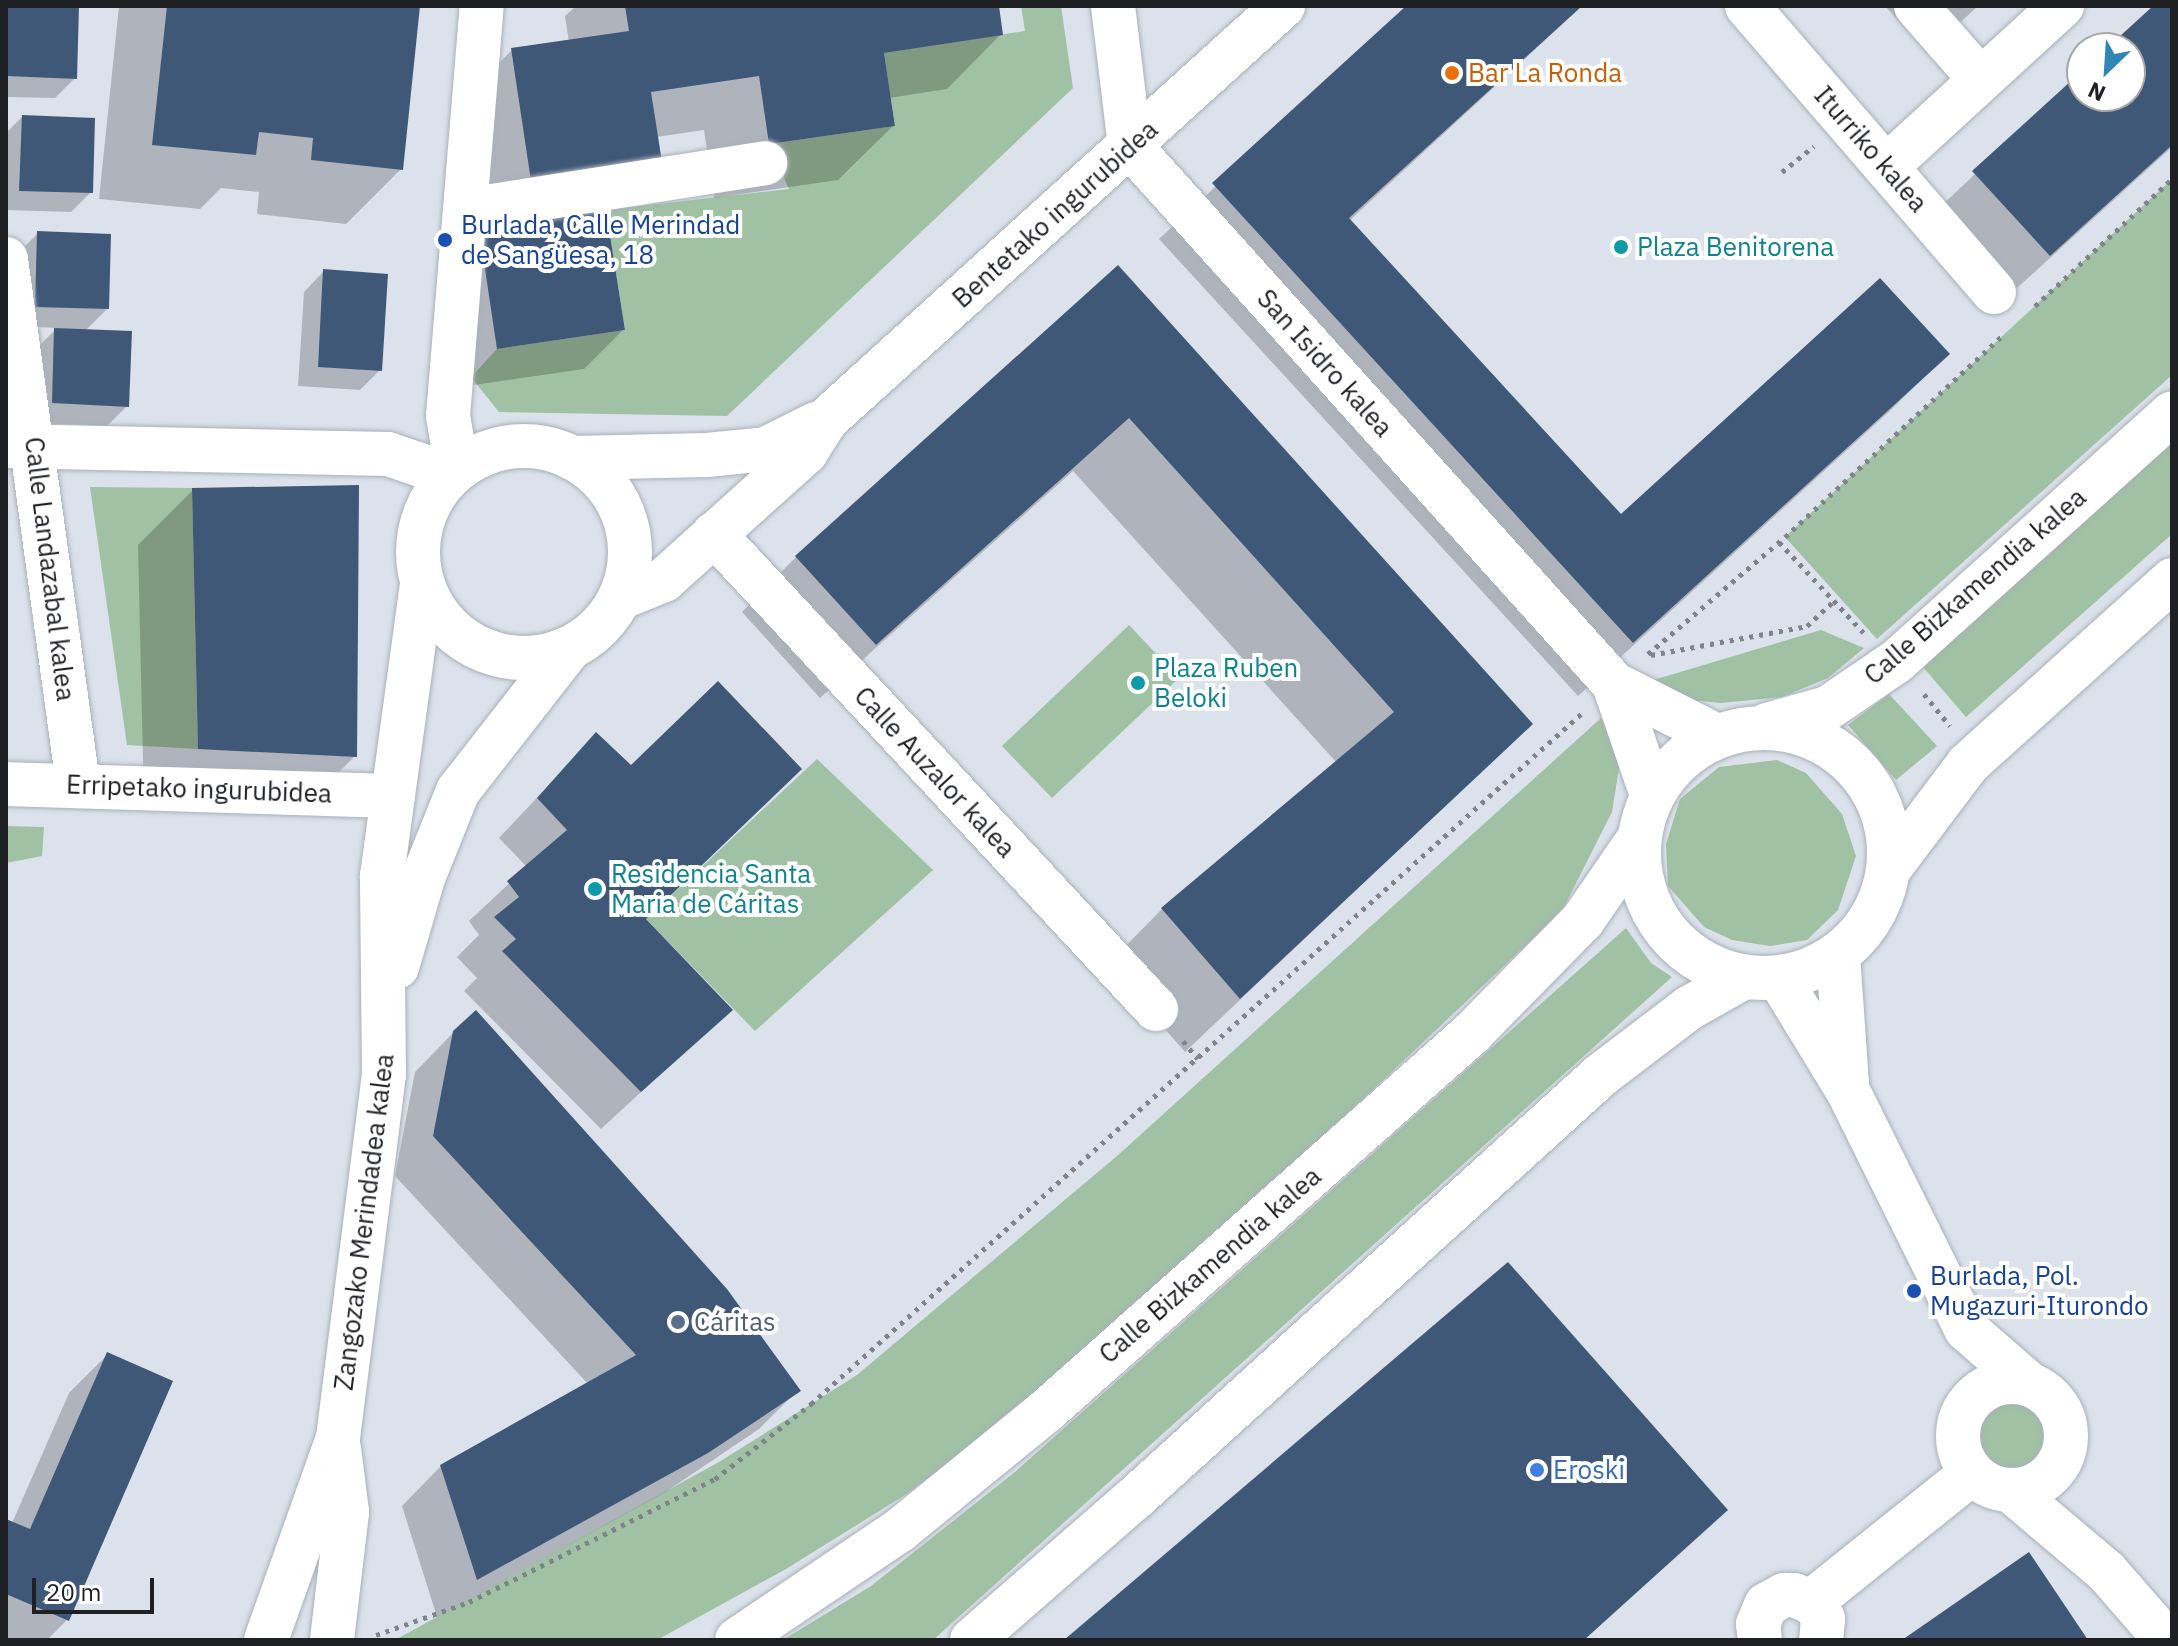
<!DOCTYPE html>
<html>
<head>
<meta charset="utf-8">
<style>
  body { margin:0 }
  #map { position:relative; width:2178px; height:1646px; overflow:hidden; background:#dbe2eb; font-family:"IBM Plex Sans",sans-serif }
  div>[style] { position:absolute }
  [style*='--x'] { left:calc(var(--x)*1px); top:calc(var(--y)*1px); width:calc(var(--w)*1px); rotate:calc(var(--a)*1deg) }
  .green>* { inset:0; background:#a0c1a3 }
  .round { border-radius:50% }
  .shadow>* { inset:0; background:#0003 }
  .building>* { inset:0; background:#3f5878 }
  .path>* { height:5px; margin-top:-2.5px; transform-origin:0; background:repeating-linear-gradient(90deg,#7f848a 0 4px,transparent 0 10px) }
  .roads { filter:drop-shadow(0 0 2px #a9b0b8) drop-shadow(0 0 2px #a9b0b8) }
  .minor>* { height:44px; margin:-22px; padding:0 22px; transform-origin:22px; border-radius:22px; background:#fff }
  .minor>.ring { margin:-22px; padding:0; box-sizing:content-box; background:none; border:44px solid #fff; border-radius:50% }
  .major>* { height:44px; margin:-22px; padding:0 22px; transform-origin:22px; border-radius:22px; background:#fff }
  .major>.ring { margin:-22px; padding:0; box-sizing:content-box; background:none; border:44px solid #fff; border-radius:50% }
  .dots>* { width:22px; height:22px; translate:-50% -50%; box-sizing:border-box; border:4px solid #fff; border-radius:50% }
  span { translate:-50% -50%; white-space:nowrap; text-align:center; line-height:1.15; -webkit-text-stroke:8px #fff; paint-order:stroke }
  .food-label { font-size:26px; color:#c56008 }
  .left { translate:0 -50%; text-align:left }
  .street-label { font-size:26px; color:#1e2023 }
  .transit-label { font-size:26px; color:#164399 }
  .culture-label { font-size:26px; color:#0d838f }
  .service-label { font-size:26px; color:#4e5e75 }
  .shop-label { font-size:26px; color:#366cbe }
  .frame { position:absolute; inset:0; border:8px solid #1e2023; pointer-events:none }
  .north { position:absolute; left:2066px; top:32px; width:80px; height:80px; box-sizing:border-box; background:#fff; border:2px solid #a5a6a7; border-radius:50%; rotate:205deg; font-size:22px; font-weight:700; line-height:32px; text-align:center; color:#1e2023 }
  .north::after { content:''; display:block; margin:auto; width:28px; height:36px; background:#2e86b4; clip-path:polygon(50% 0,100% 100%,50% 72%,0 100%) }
  .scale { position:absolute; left:32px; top:1578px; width:122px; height:36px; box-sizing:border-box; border:4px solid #1e2023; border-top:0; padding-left:10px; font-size:24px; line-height:28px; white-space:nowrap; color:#1e2023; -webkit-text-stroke:6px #fff; paint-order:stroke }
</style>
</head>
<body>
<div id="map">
  <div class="green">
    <div style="clip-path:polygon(1021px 6px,1061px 6px,1073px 88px,727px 416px,499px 412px,471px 377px,497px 349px,625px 330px,606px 210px,789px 189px,769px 144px,895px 126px,884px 53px,1025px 31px)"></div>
    <div style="clip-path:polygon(2172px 179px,2172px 375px,1877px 639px,1785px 537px)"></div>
    <div style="clip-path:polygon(2172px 442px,2172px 534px,1966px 717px,1922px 666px)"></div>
    <div style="clip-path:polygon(90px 487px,192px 488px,198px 749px,127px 745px)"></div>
    <div style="clip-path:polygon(1129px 625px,1179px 678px,1052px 798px,1002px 746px)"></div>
    <div style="clip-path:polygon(1821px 630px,1864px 648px,1828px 678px,1782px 697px,1721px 703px,1661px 697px,1640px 684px)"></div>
    <div style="clip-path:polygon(1889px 694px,1937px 746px,1896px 780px,1848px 725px)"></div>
    <div style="clip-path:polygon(1601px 718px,1621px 755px,1612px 812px,1562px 911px,1364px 1098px,1010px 1419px,905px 1495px,786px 1569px,657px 1640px,395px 1640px,719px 1462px,857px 1375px,1117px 1156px)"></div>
    <div style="clip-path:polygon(817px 759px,933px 870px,755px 1031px,646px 919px)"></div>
    <div style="clip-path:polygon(1777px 760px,1806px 773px,1842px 814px,1856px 856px,1838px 910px,1807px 940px,1770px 946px,1732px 940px,1704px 927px,1668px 886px,1666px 844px,1680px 799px,1719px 767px)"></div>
    <div style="clip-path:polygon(6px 826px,44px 827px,42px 856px,6px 863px)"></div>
    <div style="clip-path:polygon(1626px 928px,1651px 963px,1672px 977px,933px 1640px,783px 1640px,871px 1586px,1015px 1472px)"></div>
    <div class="round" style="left:1966px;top:1388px;width:96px;height:96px"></div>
  </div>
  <div class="shadow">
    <div style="clip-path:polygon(6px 6px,77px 6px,75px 78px,55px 98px,6px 97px)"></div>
    <div style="clip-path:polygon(119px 6px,418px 6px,401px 169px,346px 224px,257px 214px,259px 192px,221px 188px,200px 209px,99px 199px)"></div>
    <div style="clip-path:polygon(576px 6px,997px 6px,1001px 34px,947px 89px,889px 98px,893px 126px,838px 180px,714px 198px,704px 130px,656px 137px,659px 161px,605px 215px,623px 330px,584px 369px,459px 387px,457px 105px,512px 50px,569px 42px,565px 16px)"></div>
    <div style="clip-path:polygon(1409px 6px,1582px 6px,1349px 221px,1621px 517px,1947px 354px,1893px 408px,1578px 696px,1159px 239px)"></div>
    <div style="clip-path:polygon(1885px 6px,1978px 6px,1928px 52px)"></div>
    <div style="clip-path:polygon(2156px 6px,2172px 6px,2172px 147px,1994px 309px,1919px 227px,2082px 73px,2082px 96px,2130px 96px,2130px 48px,2110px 48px)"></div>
    <div style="clip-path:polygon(22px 117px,91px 192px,71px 212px,6px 210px,6px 133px)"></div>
    <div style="clip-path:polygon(38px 233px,107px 309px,85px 331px,127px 406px,107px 426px,33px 423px,35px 350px,57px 328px,16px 326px,18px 253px)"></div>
    <div style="clip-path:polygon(1118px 268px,1531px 724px,1185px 1052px,1108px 964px,1162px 909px,1337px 763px,1073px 471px,820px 698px,742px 612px,796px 557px)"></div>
    <div style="clip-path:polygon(324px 271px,380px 370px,360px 390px,298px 386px,304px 292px)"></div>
    <div style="clip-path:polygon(193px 490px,355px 756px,300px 811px,144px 803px,138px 545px)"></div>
    <div style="clip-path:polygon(596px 735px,644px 919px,730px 1010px,601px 1129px,464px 991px,477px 978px,457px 957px,479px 935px,469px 921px,527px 867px,499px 838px)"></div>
    <div style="clip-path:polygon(454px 1032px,798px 1390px,759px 1429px,667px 1491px,437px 1617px,402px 1506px,441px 1466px,588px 1384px,395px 1176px,415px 1072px)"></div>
    <div style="clip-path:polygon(108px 1354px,171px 1382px,67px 1620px,47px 1640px,6px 1640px,6px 1521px,12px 1523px,69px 1393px)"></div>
    <div style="clip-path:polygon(1725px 1510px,1584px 1640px,1067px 1640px)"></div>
  </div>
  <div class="building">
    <div style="clip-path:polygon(6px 6px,79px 6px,77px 79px,6px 76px)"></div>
    <div style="clip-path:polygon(167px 6px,420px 6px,403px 170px,311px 160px,313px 138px,259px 132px,256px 155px,152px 145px)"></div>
    <div style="clip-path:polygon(625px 6px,999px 6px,1003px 35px,884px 53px,895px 126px,769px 144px,759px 76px,651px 92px,662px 162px,531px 181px,511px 48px,629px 31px)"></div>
    <div style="clip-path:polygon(1406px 6px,1582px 6px,1349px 218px,1621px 514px,1880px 278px,1950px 354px,1633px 643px,1212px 183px)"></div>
    <div style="clip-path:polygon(2153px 6px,2172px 6px,2172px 145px,2050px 256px,1972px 171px,2082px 71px,2082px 96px,2130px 96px,2130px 48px,2107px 48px)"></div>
    <div style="clip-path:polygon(22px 115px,95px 118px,93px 193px,19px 191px)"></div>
    <div style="clip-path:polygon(606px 210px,625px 330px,497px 349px,479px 229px)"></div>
    <div style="clip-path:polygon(37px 231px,111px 234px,109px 309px,35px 307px)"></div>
    <div style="clip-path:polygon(1118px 265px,1533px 724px,1240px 999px,1161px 908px,1394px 712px,1129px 418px,876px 645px,795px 556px)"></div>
    <div style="clip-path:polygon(323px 269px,388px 274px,382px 371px,318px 367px)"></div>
    <div style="clip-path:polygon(54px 328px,132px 331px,129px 407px,52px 403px)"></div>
    <div style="clip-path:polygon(359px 485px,357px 757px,198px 749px,192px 488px)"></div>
    <div style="clip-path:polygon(718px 681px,802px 769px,646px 919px,733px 1010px,641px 1092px,502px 951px,516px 939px,494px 917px,519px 897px,507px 881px,567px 830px,537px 798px,596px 732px,631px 765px)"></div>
    <div style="clip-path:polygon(476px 1010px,727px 1289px,801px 1391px,708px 1453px,477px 1580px,440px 1465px,636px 1355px,433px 1136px,453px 1031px)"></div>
    <div style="clip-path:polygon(1508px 1262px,1728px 1510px,1584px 1640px,1064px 1640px)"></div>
    <div style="clip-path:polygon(107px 1352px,173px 1381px,69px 1621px,6px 1594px,6px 1519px,30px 1529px)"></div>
    <div style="clip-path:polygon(2029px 1552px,2088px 1640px,1902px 1640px)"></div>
  </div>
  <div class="path">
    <div style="--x:1782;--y:172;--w:41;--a:-39.1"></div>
    <div style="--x:2035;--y:306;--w:187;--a:-42.8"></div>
    <div style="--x:1779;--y:542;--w:125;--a:47"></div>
    <div style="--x:1648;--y:654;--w:180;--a:-40.5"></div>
    <div style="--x:1785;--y:537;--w:299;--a:-42.8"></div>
    <div style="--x:1651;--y:655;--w:159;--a:-10.5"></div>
    <div style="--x:1807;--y:626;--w:35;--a:-43"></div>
    <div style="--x:1924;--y:694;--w:41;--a:50.9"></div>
    <div style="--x:1183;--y:1041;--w:23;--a:50"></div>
    <div style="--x:376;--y:1635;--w:99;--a:-19.5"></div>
    <div style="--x:469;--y:1602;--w:275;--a:-26.6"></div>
    <div style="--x:715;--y:1479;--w:122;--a:-38"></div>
    <div style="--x:811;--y:1404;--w:1034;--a:-41.86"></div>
  </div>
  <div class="roads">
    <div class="minor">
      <div style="--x:1113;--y:6;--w:141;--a:83.1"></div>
      <div style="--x:1130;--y:146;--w:724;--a:48.02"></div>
      <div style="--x:1614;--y:684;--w:115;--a:26.8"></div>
      <div style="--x:1747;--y:6;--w:378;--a:49.2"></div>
      <div style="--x:1916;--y:6;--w:98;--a:48.7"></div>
      <div style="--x:1886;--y:167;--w:239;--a:-42.5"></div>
      <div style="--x:466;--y:210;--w:303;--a:-8.9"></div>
      <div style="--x:6;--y:259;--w:530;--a:82.19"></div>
      <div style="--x:6;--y:446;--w:382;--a:1.2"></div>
      <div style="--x:388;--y:454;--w:65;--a:18.7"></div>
      <div style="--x:457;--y:469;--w:54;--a:-99.6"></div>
      <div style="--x:448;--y:416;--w:411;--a:-85.3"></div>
      <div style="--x:714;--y:534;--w:649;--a:47.06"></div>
      <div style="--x:1614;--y:684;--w:117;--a:71.1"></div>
      <div style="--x:6;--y:784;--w:387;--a:1.8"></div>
      <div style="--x:1838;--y:955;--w:129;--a:86"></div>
      <div style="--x:1779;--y:978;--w:132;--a:58.6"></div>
      <div style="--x:1848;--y:1091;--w:266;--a:63.6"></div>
      <div style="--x:1966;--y:1329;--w:82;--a:41.1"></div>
      <div class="ring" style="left:1958px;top:1382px;width:64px;height:64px"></div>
      <div style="--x:2010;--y:1490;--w:126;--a:40.2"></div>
      <div style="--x:2106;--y:1571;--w:91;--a:49"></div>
      <div style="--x:1811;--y:1602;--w:206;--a:-38.7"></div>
      <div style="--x:1760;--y:1640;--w:16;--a:-97"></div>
      <div style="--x:1758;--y:1624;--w:21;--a:-67"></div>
      <div style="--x:1766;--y:1605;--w:21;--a:-29"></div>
      <div style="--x:1784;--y:1595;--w:10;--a:0"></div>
      <div style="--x:1794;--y:1595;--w:18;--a:22"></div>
      <div style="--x:1811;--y:1602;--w:11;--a:45"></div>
      <div style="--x:1819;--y:1610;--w:10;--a:66"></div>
      <div style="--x:1823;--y:1619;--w:21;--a:95"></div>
    </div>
    <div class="major">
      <div class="ring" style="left:418px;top:446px;width:168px;height:168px"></div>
      <div style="--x:572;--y:458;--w:135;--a:-1.3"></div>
      <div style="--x:707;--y:455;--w:59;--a:-5.8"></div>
      <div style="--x:766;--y:449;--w:56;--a:-26.6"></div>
      <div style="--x:620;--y:598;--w:48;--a:-22.2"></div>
      <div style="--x:664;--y:580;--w:191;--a:-42"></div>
      <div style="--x:806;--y:452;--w:38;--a:-58"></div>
      <div style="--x:826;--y:420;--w:617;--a:-42.17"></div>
      <div style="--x:1767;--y:725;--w:63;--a:-15.6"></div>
      <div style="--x:1828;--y:708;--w:83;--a:-34.3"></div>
      <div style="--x:1897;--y:661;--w:370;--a:-42"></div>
      <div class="ring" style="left:1639px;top:728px;width:206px;height:206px"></div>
      <div style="--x:1889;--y:869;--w:131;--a:-53"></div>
      <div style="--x:1968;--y:764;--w:275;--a:-42"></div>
      <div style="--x:397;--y:967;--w:93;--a:-73.7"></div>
      <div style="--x:423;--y:878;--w:94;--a:-68.1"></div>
      <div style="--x:458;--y:791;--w:179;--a:-52"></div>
      <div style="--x:266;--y:1640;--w:214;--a:-70.4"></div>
      <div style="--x:338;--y:1438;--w:366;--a:-82.8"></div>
      <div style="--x:384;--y:1075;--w:199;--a:-90.6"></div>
      <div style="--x:382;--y:876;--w:296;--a:-82.2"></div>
      <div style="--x:332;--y:1640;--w:129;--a:-83.3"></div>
      <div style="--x:347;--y:1512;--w:64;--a:-97.1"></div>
      <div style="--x:737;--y:1640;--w:197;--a:-34"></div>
      <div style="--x:900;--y:1530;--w:188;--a:-39.2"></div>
      <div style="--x:1046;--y:1411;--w:570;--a:-41.58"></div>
      <div style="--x:1472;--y:1033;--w:158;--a:-45.5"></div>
      <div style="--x:1583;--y:920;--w:97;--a:-55.5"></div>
      <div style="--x:972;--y:1640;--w:216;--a:-41.1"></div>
      <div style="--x:1135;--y:1498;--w:629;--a:-42.23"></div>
      <div style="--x:1601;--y:1075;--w:111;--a:-37.3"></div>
      <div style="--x:1689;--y:1008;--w:63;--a:-29.4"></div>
    </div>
  </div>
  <div class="dots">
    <div style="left:1452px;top:73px;background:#e8710a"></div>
    <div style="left:445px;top:240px;background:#1a4fb4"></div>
    <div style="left:1621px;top:247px;background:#0f9aa8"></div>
    <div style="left:1138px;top:683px;background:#0f9aa8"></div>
    <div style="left:595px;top:889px;background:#0f9aa8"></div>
    <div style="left:1914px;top:1291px;background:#1a4fb4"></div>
    <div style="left:678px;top:1322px;background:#5c6f8a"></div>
    <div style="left:1537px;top:1470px;background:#3f7fe0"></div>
  </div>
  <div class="food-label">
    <span class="left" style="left:1468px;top:73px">Bar La Ronda</span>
  </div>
  <div class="street-label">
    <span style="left:1871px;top:149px;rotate:49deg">Iturriko kalea</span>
    <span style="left:1055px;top:214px;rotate:-42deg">Bentetako ingurubidea</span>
    <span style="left:1325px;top:363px;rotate:48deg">San Isidro kalea</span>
    <span style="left:50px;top:569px;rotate:83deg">Calle Landazabal kalea</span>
    <span style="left:1975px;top:586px;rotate:-41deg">Calle Bizkamendia kalea</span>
    <span style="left:935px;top:772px;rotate:47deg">Calle Auzalor kalea</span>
    <span style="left:199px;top:789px;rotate:2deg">Erripetako ingurubidea</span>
    <span style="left:364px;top:1222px;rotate:-83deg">Zangozako Merindadea kalea</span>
    <span style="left:1210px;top:1265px;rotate:-41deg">Calle Bizkamendia kalea</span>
  </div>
  <div class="transit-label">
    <span class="left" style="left:461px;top:240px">Burlada, Calle Merindad<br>de Sangüesa, 18</span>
    <span class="left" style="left:1930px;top:1291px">Burlada, Pol.<br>Mugazuri-Iturondo</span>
  </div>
  <div class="culture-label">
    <span class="left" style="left:1637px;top:247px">Plaza Benitorena</span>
    <span class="left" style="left:1154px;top:683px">Plaza Ruben<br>Beloki</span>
    <span class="left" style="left:611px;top:889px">Residencia Santa<br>Maria de Cáritas</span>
  </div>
  <div class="service-label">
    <span class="left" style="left:694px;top:1322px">Cáritas</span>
  </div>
  <div class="shop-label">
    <span class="left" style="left:1553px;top:1470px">Eroski</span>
  </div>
  <div class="frame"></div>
  <div class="north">N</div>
  <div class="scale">20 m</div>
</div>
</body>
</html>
